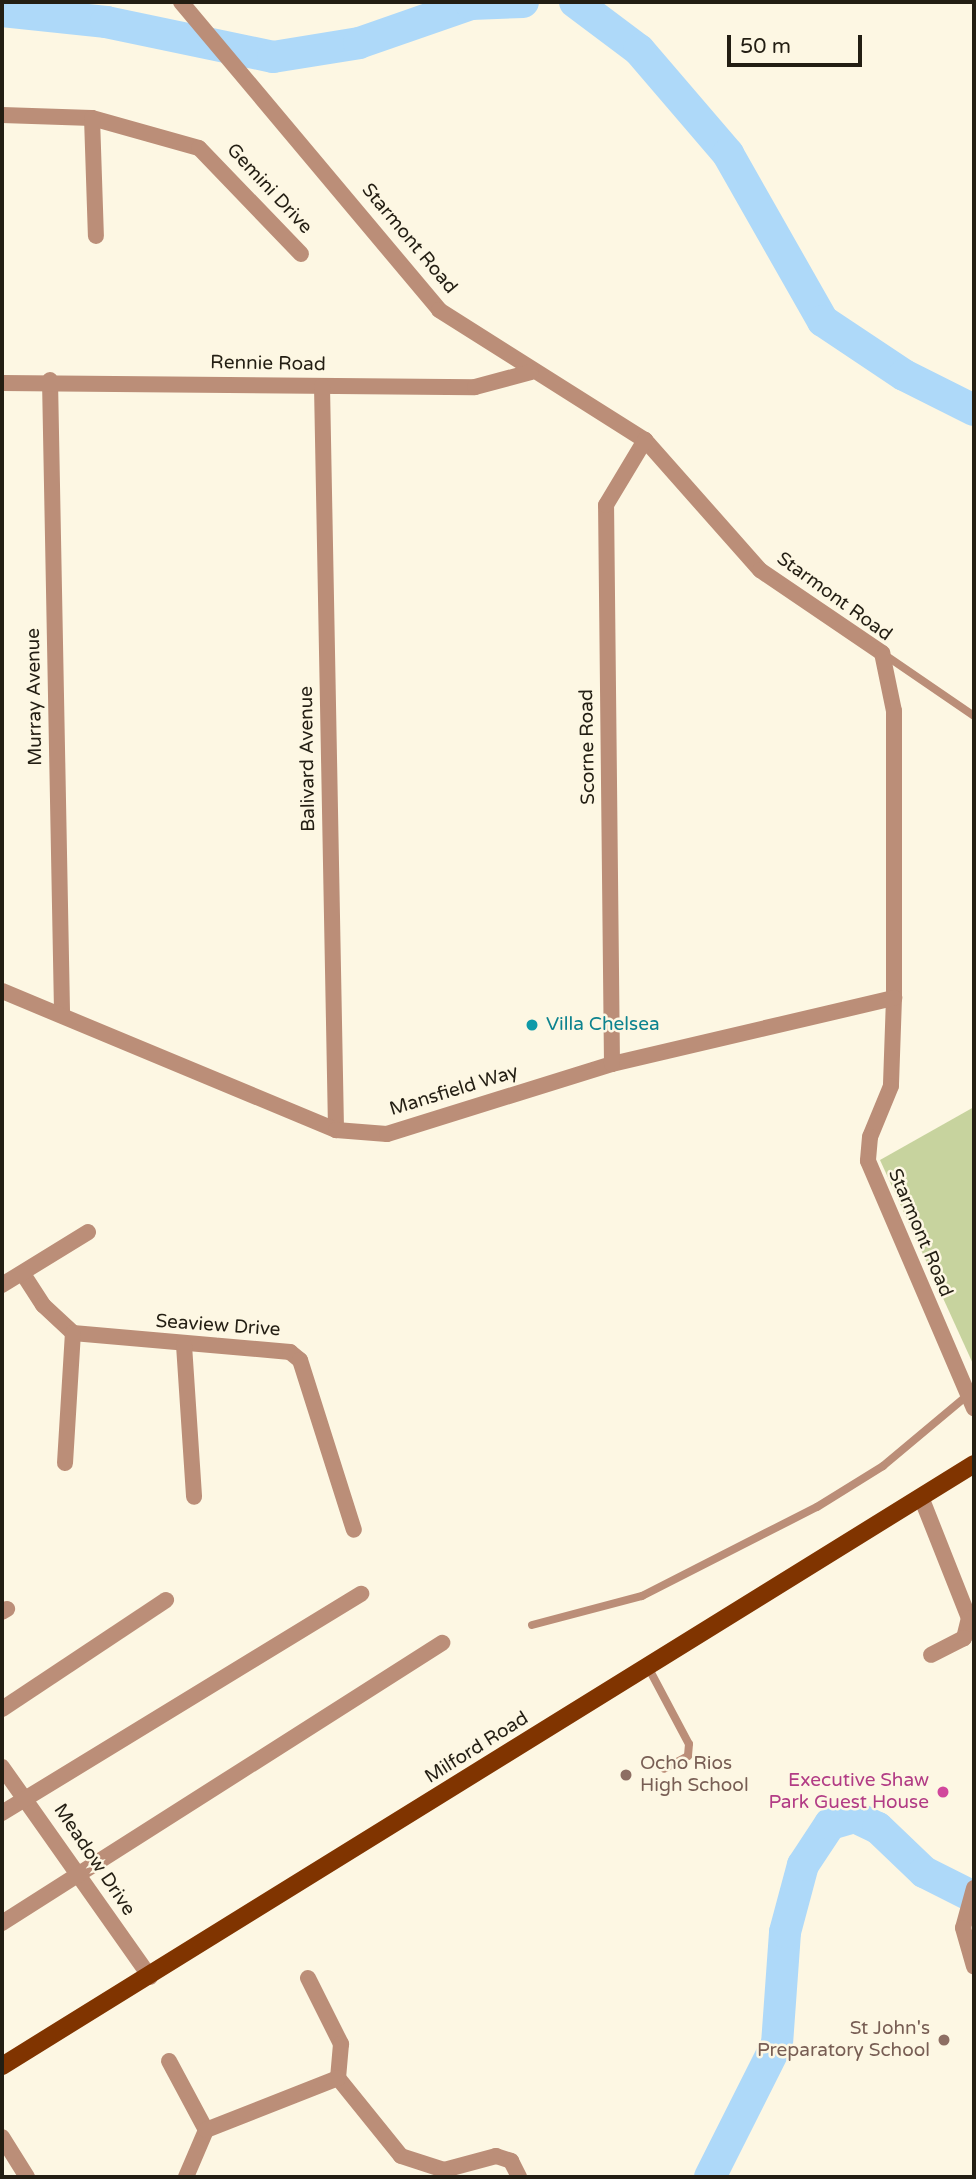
<!DOCTYPE html>
<html>
<head>
<meta charset="utf-8">
<style>
  body { margin:0 }
  #map { position:relative; width:976px; height:2179px; overflow:hidden; background:#fdf7e3; font-family:"Varela Round",sans-serif }
  div>[style] { position:absolute }
  [style*='--x'] { left:calc(var(--x)*1px); top:calc(var(--y)*1px); width:calc(var(--w)*1px); rotate:calc(var(--a)*1deg) }
  .green>* { inset:0; background:#c7d39e }
  .river>* { height:32px; margin:-16px; padding:0 16px; transform-origin:16px; border-radius:16px; background:#aed9f9 }
  .service>* { height:8px; margin:-4px; padding:0 4px; transform-origin:4px; border-radius:4px; background:#bb8e78 }
  .minor>* { height:16px; margin:-8px; padding:0 8px; transform-origin:8px; border-radius:8px; background:#bb8e78 }
  .primary>* { height:18px; margin:-9px; padding:0 9px; transform-origin:9px; border-radius:9px; background:#803400 }
  .dots>* { width:19px; height:19px; translate:-50% -50%; box-sizing:border-box; border:4px solid #fdf7e3; border-radius:50% }
  span { translate:-50% -50%; white-space:nowrap; text-align:center; line-height:1.15; -webkit-text-stroke:5px #fdf7e3; paint-order:stroke }
  .street-label { font-size:19px; color:#231e13 }
  .culture-label { font-size:19px; color:#0d838f }
  .left { translate:0 -50%; text-align:left }
  .education-label { font-size:19px; color:#785e54 }
  .right { translate:-100% -50%; text-align:right }
  .hotel-label { font-size:19px; color:#b23c85 }
  .frame { position:absolute; inset:0; border:4px solid #231e13; pointer-events:none }
  .scale { position:absolute; left:727px; top:35px; width:135px; height:32px; box-sizing:border-box; border:4px solid #231e13; border-top:0; padding-left:9px; font-size:21px; line-height:24px; white-space:nowrap; color:#231e13; -webkit-text-stroke:5px #fdf7e3; paint-order:stroke }
</style>
</head>
<body>
<div id="map">
  <div class="green">
    <div style="clip-path:polygon(974px 1107px,974px 1366px,880px 1160px)"></div>
  </div>
  <div class="river">
    <div style="--x:575;--y:2;--w:80;--a:36.9"></div>
    <div style="--x:639;--y:50;--w:137;--a:49.4"></div>
    <div style="--x:728;--y:154;--w:192;--a:60.4"></div>
    <div style="--x:823;--y:321;--w:97;--a:33.7"></div>
    <div style="--x:904;--y:375;--w:78;--a:26.6"></div>
    <div style="--x:2;--y:11;--w:105;--a:6"></div>
    <div style="--x:106;--y:22;--w:171;--a:11.8"></div>
    <div style="--x:273;--y:57;--w:87;--a:-9.2"></div>
    <div style="--x:359;--y:43;--w:119;--a:-19.2"></div>
    <div style="--x:471;--y:4;--w:52;--a:-2.2"></div>
    <div style="--x:710;--y:2177;--w:149;--a:-63.3"></div>
    <div style="--x:777;--y:2044;--w:112;--a:-85.9"></div>
    <div style="--x:785;--y:1932;--w:69;--a:-75"></div>
    <div style="--x:803;--y:1865;--w:49;--a:-56.6"></div>
    <div style="--x:830;--y:1824;--w:26;--a:-16"></div>
    <div style="--x:855;--y:1817;--w:25;--a:26"></div>
    <div style="--x:878;--y:1828;--w:64;--a:43.7"></div>
    <div style="--x:924;--y:1872;--w:56;--a:26.6"></div>
  </div>
  <div class="service">
    <div style="--x:885;--y:655;--w:108;--a:34.4"></div>
    <div style="--x:532;--y:1625;--w:114;--a:-14.8"></div>
    <div style="--x:642;--y:1596;--w:196;--a:-27"></div>
    <div style="--x:817;--y:1507;--w:78;--a:-31.8"></div>
    <div style="--x:883;--y:1466;--w:111;--a:-39.9"></div>
    <div style="--x:648;--y:1667;--w:87;--a:62"></div>
    <div style="--x:689;--y:1744;--w:12;--a:95"></div>
    <div style="--x:688;--y:1756;--w:27;--a:152"></div>
  </div>
  <div class="minor">
    <div style="--x:181;--y:2;--w:402;--a:50"></div>
    <div style="--x:439;--y:310;--w:244;--a:32.3"></div>
    <div style="--x:645;--y:440;--w:174;--a:48.5"></div>
    <div style="--x:760;--y:570;--w:148;--a:34.2"></div>
    <div style="--x:882;--y:653;--w:59;--a:78.3"></div>
    <div style="--x:894;--y:711;--w:287;--a:90"></div>
    <div style="--x:894;--y:998;--w:88;--a:92"></div>
    <div style="--x:891;--y:1086;--w:55;--a:112.4"></div>
    <div style="--x:870;--y:1137;--w:24;--a:95"></div>
    <div style="--x:868;--y:1161;--w:269;--a:66.8"></div>
    <div style="--x:2;--y:115;--w:90;--a:1.9"></div>
    <div style="--x:92;--y:118;--w:111;--a:15.7"></div>
    <div style="--x:199;--y:148;--w:147;--a:46.1"></div>
    <div style="--x:92;--y:118;--w:118;--a:88.1"></div>
    <div style="--x:50;--y:380;--w:633;--a:88.91"></div>
    <div style="--x:2;--y:383;--w:473;--a:0.5"></div>
    <div style="--x:475;--y:387;--w:58;--a:-15"></div>
    <div style="--x:322;--y:386;--w:744;--a:88.92"></div>
    <div style="--x:2;--y:991;--w:362;--a:22.6"></div>
    <div style="--x:336;--y:1130;--w:51;--a:4.5"></div>
    <div style="--x:387;--y:1134;--w:236;--a:-17.3"></div>
    <div style="--x:612;--y:1064;--w:290;--a:-13.2"></div>
    <div style="--x:612;--y:1064;--w:559;--a:-90.61"></div>
    <div style="--x:606;--y:505;--w:76;--a:-59"></div>
    <div style="--x:23;--y:1274;--w:37;--a:57"></div>
    <div style="--x:43;--y:1305;--w:41;--a:43"></div>
    <div style="--x:73;--y:1333;--w:218;--a:5"></div>
    <div style="--x:290;--y:1352;--w:13;--a:39"></div>
    <div style="--x:300;--y:1360;--w:178;--a:72.4"></div>
    <div style="--x:2;--y:1285;--w:101;--a:-31.6"></div>
    <div style="--x:184;--y:1345;--w:152;--a:86.2"></div>
    <div style="--x:65;--y:1463;--w:130;--a:-86.5"></div>
    <div style="--x:921;--y:1497;--w:130;--a:68.4"></div>
    <div style="--x:969;--y:1618;--w:21;--a:104"></div>
    <div style="--x:964;--y:1638;--w:37;--a:153"></div>
    <div style="--x:2;--y:1612;--w:6;--a:-31"></div>
    <div style="--x:2;--y:1709;--w:197;--a:-33.6"></div>
    <div style="--x:2;--y:1767;--w:257;--a:54.8"></div>
    <div style="--x:2;--y:1813;--w:421;--a:-31.4"></div>
    <div style="--x:974;--y:1888;--w:41;--a:105.4"></div>
    <div style="--x:963;--y:1928;--w:40;--a:74"></div>
    <div style="--x:2;--y:1923;--w:522;--a:-32.47"></div>
    <div style="--x:308;--y:1978;--w:74;--a:63.4"></div>
    <div style="--x:341;--y:2044;--w:34;--a:95"></div>
    <div style="--x:169;--y:2061;--w:78;--a:61.8"></div>
    <div style="--x:338;--y:2078;--w:100;--a:51.1"></div>
    <div style="--x:401;--y:2156;--w:45;--a:18"></div>
    <div style="--x:444;--y:2170;--w:54;--a:-15.1"></div>
    <div style="--x:496;--y:2156;--w:16;--a:18"></div>
    <div style="--x:511;--y:2161;--w:18;--a:63"></div>
    <div style="--x:2;--y:2137;--w:47;--a:58"></div>
    <div style="--x:186;--y:2177;--w:51;--a:-66.9"></div>
    <div style="--x:206;--y:2130;--w:142;--a:-21.5"></div>
  </div>
  <div class="primary">
    <div style="--x:2;--y:2066;--w:1143;--a:-31.77"></div>
  </div>
  <div class="dots">
    <div style="left:532px;top:1025px;background:#0f9aa8"></div>
    <div style="left:626px;top:1775px;background:#8d6e63"></div>
    <div style="left:943px;top:1792px;background:#d1479c"></div>
    <div style="left:944px;top:2040px;background:#8d6e63"></div>
  </div>
  <div class="street-label">
    <span style="left:269px;top:189px;rotate:47deg">Gemini Drive</span>
    <span style="left:409px;top:239px;rotate:50deg">Starmont Road</span>
    <span style="left:268px;top:364px;rotate:1deg">Rennie Road</span>
    <span style="left:834px;top:597px;rotate:36deg">Starmont Road</span>
    <span style="left:35px;top:697px;rotate:-91deg">Murray Avenue</span>
    <span style="left:588px;top:747px;rotate:-91deg">Scorne Road</span>
    <span style="left:308px;top:759px;rotate:-91deg">Balivard Avenue</span>
    <span style="left:454px;top:1091px;rotate:-17deg">Mansfield Way</span>
    <span style="left:920px;top:1233px;rotate:67deg">Starmont Road</span>
    <span style="left:218px;top:1326px;rotate:4deg">Seaview Drive</span>
    <span style="left:477px;top:1748px;rotate:-32deg">Milford Road</span>
    <span style="left:94px;top:1860px;rotate:56deg">Meadow Drive</span>
  </div>
  <div class="culture-label">
    <span class="left" style="left:546px;top:1025px">Villa Chelsea</span>
  </div>
  <div class="education-label">
    <span class="left" style="left:640px;top:1775px">Ocho Rios<br>High School</span>
    <span class="right" style="left:930px;top:2040px">St John's<br>Preparatory School</span>
  </div>
  <div class="hotel-label">
    <span class="right" style="left:929px;top:1792px">Executive Shaw<br>Park Guest House</span>
  </div>
  <div class="frame"></div>
  <div class="scale">50 m</div>
</div>
</body>
</html>
